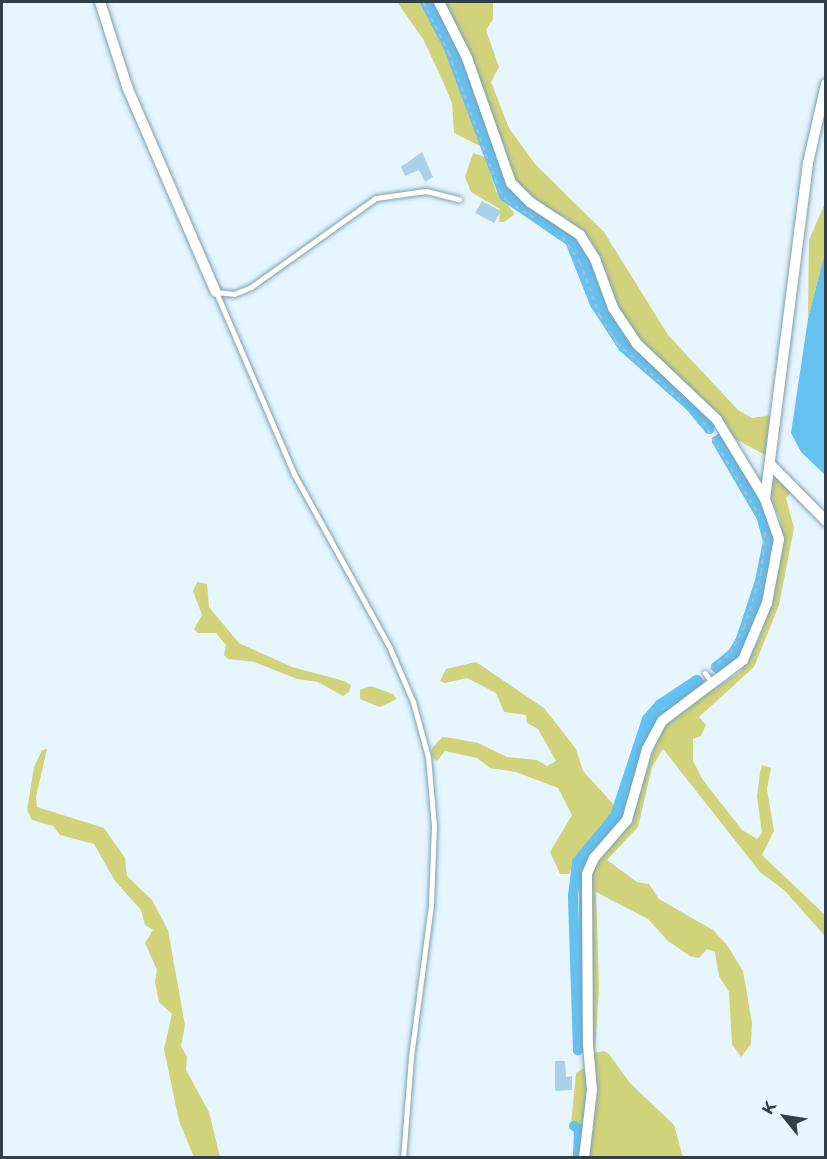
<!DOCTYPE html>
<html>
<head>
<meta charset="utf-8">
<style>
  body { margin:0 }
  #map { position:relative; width:827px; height:1159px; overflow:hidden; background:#e6f5fe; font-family:Montserrat,sans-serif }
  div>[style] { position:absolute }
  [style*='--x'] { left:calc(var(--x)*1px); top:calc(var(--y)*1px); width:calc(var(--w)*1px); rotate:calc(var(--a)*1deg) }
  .green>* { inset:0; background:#d1d37b }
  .water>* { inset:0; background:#64c1f0 }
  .stream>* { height:3px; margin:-1.5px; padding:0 1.5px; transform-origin:1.5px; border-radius:1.5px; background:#64c1f0 }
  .canal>* { height:10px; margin:-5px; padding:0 5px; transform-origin:5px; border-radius:5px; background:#64c1f0 }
  .building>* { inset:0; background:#acd1e6 }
  .path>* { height:1.5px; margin-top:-0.75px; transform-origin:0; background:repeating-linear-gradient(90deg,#afbec7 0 4.5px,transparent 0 9px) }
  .roads { filter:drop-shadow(0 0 2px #7b9fb3) drop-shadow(0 0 2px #7b9fb3) }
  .service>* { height:5px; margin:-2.5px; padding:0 2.5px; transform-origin:2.5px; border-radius:2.5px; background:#fff }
  .minor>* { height:10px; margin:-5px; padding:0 5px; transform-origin:5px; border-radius:5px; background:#fff }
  span { translate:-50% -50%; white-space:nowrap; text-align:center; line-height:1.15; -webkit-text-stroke:5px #e6f5fe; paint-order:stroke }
  .frame { position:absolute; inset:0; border:3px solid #303f48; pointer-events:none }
  .north { position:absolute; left:755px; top:1087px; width:60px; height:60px; -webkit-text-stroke:4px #e6f5fe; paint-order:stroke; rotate:300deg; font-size:16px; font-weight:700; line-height:24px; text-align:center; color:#303f48 }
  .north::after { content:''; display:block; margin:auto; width:21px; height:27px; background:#303f48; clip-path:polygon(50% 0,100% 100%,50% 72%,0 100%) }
</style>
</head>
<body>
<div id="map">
  <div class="green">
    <div style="clip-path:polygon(397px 2px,421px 2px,444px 43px,482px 147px,454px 133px,452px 103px,441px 77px,423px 39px)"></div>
    <div style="clip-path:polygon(430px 2px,436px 2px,460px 48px,506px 178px,565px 225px,587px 251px,611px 310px,690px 398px,633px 351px,614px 326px,604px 310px,584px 253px,569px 232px,508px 192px,457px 50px)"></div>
    <div style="clip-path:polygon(442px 2px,493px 2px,493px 19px,486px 30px,499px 67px,491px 82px,509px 128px,535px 164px,604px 232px,668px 335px,738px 410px,752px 418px,771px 415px,767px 456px,730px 436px,708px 404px,650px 355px,617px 308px,584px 234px,566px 218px,535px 202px,515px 182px)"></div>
    <div style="clip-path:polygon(473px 153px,485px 157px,496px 191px,515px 214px,504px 222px,499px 222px,500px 209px,471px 192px,465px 177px)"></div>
    <div style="clip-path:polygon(825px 203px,825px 252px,808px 319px,809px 240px)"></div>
    <div style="clip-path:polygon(774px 477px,791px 492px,786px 498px,794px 528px,779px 605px,754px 667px,699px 717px,706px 725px,701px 736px,693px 739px,693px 761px,703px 780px,742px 830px,757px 839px,762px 833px,757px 797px,760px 772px,762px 765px,771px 768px,767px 789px,774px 831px,762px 855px,825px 915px,825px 936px,784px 890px,760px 872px,663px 749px,652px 767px,638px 827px,607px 860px,637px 882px,649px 884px,659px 899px,713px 930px,727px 945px,743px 971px,752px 1023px,751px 1044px,741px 1057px,732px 1044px,729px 992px,719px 976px,715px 952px,707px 949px,699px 958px,690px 956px,668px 941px,648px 919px,596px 892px,599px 987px,595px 1053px,604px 1051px,609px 1054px,630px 1083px,674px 1125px,683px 1157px,587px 1158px,593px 997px,590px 880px,598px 861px,631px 822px,657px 738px,671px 716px,740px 672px,758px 641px,771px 604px,782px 553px,780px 519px,769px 496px)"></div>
    <div style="clip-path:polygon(197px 582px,207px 584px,209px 607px,239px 643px,292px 667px,344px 681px,351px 685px,349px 692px,343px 696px,318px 682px,297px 679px,254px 662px,228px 659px,224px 655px,226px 645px,216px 633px,198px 633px,194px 629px,202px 615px,193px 591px)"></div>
    <div style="clip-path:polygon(476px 662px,544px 708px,576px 749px,583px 771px,614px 805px,611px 819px,581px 849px,569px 874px,560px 874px,550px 852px,572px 815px,558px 788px,516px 772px,490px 768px,477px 758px,445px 751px,437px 761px,431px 756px,432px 748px,442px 737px,451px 738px,478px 743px,507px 757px,537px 760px,547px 766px,556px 761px,538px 729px,527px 723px,526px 715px,504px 712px,496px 693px,467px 678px,445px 683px,440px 681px,446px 669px)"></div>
    <div style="clip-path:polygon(371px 686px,393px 694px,397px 699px,380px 707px,360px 699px,360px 690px)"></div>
    <div style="clip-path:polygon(47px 749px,36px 797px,37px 807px,104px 828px,125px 858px,127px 876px,152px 900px,168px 930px,185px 1025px,181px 1046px,187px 1057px,186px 1070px,209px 1112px,220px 1157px,194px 1157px,179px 1121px,164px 1049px,172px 1014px,159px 1002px,155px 982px,157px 970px,145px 943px,153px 930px,145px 925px,141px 910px,115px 881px,94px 844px,60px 835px,53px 826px,32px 820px,27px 810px,34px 767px,42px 750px)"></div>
    <div style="clip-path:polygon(584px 1068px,588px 1080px,581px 1157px,578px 1157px,579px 1129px,571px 1124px,576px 1073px)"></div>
  </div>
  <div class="water">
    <div style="clip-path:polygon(825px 252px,825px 475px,801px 452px,791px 433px,808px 319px)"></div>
  </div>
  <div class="stream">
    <div style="--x:574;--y:1158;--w:32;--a:-86"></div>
  </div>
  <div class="canal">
    <div style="--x:425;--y:2;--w:50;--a:62.4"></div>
    <div style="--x:448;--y:46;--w:160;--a:69.5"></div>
    <div style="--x:504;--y:196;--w:80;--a:34.3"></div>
    <div style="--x:570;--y:241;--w:68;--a:68.4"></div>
    <div style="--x:595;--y:304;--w:51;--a:56.9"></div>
    <div style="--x:623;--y:347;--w:89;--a:41.4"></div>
    <div style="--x:690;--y:406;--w:30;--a:50"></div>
    <div style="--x:709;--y:429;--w:9;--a:-72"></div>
    <div style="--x:712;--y:420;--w:11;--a:-131"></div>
    <div style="--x:430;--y:2;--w:55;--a:60.6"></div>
    <div style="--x:457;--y:50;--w:146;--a:70.5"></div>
    <div style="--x:506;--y:188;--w:16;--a:50"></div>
    <div style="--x:516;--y:200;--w:28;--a:30"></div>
    <div style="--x:564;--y:228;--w:32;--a:51"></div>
    <div style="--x:584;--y:253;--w:55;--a:71.9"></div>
    <div style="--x:601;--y:305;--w:25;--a:58"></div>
    <div style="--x:614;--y:326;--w:31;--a:53"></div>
    <div style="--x:633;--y:351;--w:61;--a:39.7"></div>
    <div style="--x:721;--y:438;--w:92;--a:59.3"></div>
    <div style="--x:768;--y:517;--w:27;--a:75"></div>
    <div style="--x:775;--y:543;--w:102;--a:105.4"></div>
    <div style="--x:748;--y:641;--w:27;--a:124"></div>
    <div style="--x:733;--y:663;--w:15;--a:152"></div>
    <div style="--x:720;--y:670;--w:5;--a:-143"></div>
    <div style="--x:716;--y:667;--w:22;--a:-39"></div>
    <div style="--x:733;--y:653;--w:16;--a:-60"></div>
    <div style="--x:741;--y:639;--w:61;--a:-71.9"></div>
    <div style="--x:760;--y:581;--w:41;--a:-78.7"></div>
    <div style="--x:768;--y:541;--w:24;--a:-105"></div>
    <div style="--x:762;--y:518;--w:89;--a:-120.3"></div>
    <div style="--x:717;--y:441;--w:5;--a:-37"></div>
    <div style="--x:697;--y:680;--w:5;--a:53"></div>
    <div style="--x:700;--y:684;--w:7;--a:124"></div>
    <div style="--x:696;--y:690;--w:53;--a:142.7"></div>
    <div style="--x:654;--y:722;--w:105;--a:108.3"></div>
    <div style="--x:621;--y:822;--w:48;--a:131.6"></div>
    <div style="--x:589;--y:858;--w:12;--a:114"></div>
    <div style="--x:584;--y:869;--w:176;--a:90"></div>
    <div style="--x:584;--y:1045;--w:8;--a:140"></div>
    <div style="--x:578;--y:1050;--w:154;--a:-91.9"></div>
    <div style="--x:573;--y:896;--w:34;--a:-83"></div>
    <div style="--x:577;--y:862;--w:60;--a:-50.4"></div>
    <div style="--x:615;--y:816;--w:102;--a:-71.7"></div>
    <div style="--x:647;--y:719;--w:18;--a:-49"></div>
    <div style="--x:659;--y:705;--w:45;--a:-33.3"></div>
    <div style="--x:574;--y:1126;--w:6;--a:31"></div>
    <div style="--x:579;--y:1129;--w:29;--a:92"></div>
  </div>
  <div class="building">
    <div style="clip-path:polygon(422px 152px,433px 177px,425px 182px,419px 170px,405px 176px,401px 167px)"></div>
    <div style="clip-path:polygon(482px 201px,501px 211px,494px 223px,475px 213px)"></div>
    <div style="clip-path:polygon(555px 1061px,565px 1061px,566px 1077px,572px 1076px,572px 1090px,555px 1091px)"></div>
  </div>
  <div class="path">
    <div style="--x:423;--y:2;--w:57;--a:63"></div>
    <div style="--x:449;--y:53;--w:146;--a:69.9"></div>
    <div style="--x:499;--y:190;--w:14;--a:54"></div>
    <div style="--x:507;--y:201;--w:32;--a:32"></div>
    <div style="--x:563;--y:237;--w:30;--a:56"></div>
    <div style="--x:580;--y:262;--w:58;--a:69.7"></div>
    <div style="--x:600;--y:316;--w:32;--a:58"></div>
    <div style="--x:617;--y:343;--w:85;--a:42.1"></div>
    <div style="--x:703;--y:422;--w:109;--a:58.9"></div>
    <div style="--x:710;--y:669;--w:25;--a:-37"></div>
    <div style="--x:730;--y:654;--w:30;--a:-62"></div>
    <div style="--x:744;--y:628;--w:58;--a:-72.8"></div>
    <div style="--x:761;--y:573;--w:42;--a:-84.6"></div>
  </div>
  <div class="roads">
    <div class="service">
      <div style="--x:216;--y:292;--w:198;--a:66.8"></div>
      <div style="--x:294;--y:474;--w:196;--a:61.1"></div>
      <div style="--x:389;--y:646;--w:61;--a:66.8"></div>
      <div style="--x:413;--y:702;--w:57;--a:74.7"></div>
      <div style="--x:428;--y:757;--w:69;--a:85"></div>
      <div style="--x:434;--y:826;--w:79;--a:92.2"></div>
      <div style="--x:431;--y:905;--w:153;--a:97.5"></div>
      <div style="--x:411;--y:1057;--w:101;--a:94.5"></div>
      <div style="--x:216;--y:292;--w:18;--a:6"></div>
      <div style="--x:234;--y:294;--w:18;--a:-22"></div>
      <div style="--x:251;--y:287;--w:153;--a:-35.5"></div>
      <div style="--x:376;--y:198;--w:50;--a:-8"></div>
      <div style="--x:426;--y:191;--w:34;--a:14"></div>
      <div style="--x:705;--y:673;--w:14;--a:54"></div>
    </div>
    <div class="minor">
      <div style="--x:100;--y:2;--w:91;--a:72.2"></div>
      <div style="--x:128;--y:89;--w:221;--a:66.6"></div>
      <div style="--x:439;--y:2;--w:63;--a:63.4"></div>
      <div style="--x:467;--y:58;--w:133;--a:70.6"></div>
      <div style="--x:511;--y:183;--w:27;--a:45"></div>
      <div style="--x:530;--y:202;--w:60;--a:33.4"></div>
      <div style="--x:580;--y:235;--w:28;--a:58"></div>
      <div style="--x:595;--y:259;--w:52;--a:69.8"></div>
      <div style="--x:613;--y:308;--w:43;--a:56.3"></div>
      <div style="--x:637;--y:344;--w:110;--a:43.5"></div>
      <div style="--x:717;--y:420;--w:92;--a:58.7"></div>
      <div style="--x:765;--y:499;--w:42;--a:70.7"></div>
      <div style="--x:779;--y:539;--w:65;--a:100.6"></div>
      <div style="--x:767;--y:603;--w:62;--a:112.8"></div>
      <div style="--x:743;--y:660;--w:101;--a:143"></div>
      <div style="--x:662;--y:721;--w:32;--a:118"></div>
      <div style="--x:647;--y:749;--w:74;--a:105.7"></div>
      <div style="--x:627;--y:820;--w:50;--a:131"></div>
      <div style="--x:594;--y:858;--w:17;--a:114"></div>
      <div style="--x:587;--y:874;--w:171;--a:89.7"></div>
      <div style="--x:588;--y:1045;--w:45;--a:84.9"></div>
      <div style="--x:592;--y:1090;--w:68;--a:96.7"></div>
      <div style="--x:770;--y:464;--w:80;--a:45.5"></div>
      <div style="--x:765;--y:499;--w:339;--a:-82.7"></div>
      <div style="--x:808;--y:163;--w:81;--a:-77.2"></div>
    </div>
  </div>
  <div class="frame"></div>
  <div class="north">K</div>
</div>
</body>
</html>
